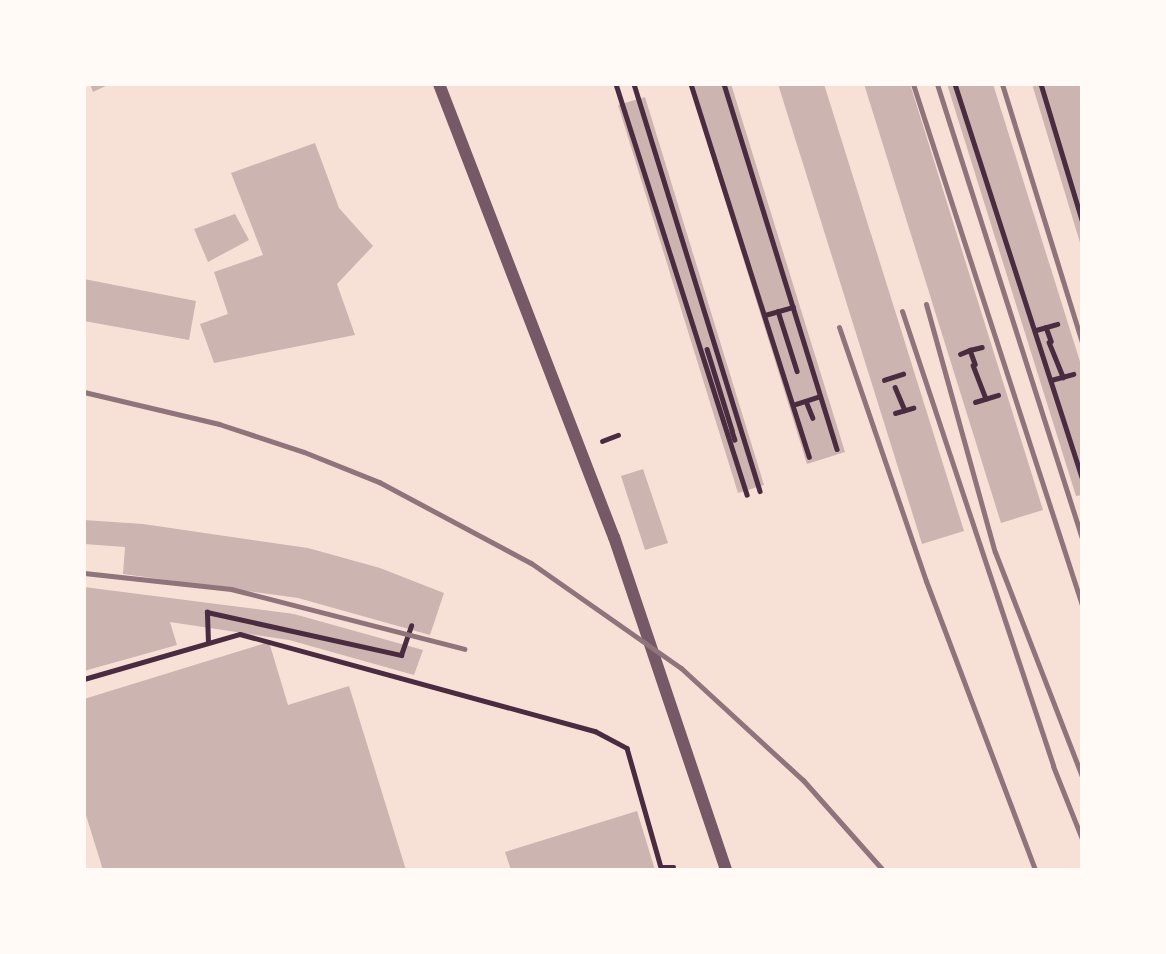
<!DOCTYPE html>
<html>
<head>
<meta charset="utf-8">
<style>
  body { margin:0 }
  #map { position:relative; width:1166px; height:954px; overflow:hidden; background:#f7e1d7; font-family:Manrope,sans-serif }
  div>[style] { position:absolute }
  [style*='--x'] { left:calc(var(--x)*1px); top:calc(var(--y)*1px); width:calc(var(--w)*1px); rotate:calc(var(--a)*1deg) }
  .building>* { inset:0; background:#ccb4b1 }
  .path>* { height:4.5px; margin:-2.25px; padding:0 2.25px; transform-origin:2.25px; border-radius:2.25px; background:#4a2c40 }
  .tertiary>* { height:12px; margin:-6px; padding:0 6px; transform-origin:6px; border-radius:6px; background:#755966 }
  .rail>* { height:5px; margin:-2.5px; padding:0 2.5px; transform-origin:2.5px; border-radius:2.5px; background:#8f747c }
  span { translate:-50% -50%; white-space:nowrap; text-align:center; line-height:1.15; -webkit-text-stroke:6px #fffaf5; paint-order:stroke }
  .frame { position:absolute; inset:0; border:86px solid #fffaf5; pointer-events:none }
</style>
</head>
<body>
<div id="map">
  <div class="building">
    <div style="clip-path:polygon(90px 84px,110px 84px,93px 92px)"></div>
    <div style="clip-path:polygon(689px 84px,731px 84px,845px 452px,807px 464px)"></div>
    <div style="clip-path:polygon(778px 84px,824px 84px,964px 531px,922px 544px)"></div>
    <div style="clip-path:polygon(864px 84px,910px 84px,1043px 510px,1001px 523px)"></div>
    <div style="clip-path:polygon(947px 84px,993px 84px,1082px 368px,1082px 495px,1076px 496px)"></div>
    <div style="clip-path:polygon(1032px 84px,1082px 84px,1082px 246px,1081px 246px)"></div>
    <div style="clip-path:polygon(645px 97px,764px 485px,738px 493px,618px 105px)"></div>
    <div style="clip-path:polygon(315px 143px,339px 208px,373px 246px,337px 284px,355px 335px,214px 363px,200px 324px,228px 314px,214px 272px,263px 255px,231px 173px)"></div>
    <div style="clip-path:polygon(235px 214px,249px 240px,208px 262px,194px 229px)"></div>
    <div style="clip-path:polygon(84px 279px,196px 301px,189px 340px,84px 321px)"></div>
    <div style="clip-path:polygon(643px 469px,668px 543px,645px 550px,621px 476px)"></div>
    <div style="clip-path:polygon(84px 520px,143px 524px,308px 548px,380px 568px,444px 593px,430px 635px,298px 598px,123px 574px,125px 547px,84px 544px)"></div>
    <div style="clip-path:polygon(84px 587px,294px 614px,423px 650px,414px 675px,289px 640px,170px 622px,177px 645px,84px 671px)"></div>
    <div style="clip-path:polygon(269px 642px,288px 705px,349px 686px,406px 870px,103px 870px,84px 809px,84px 699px)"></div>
    <div style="clip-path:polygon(637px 811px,655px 870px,511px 870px,505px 852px)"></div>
  </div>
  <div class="path">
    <div style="--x:616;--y:84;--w:431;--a:72.3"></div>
    <div style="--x:634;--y:84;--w:426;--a:72.8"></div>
    <div style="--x:691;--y:84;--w:391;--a:72.4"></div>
    <div style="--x:724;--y:84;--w:382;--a:72.8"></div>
    <div style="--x:955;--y:84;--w:414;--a:72.1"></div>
    <div style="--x:1041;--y:84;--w:142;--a:73.2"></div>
    <div style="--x:778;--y:311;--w:63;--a:72.4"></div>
    <div style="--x:765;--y:315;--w:29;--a:-16"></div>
    <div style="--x:1046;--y:327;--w:15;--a:70"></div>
    <div style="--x:1036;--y:330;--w:22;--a:-16"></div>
    <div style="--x:1049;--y:342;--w:38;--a:68"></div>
    <div style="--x:707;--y:349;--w:85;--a:72.8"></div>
    <div style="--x:970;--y:350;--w:12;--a:-14"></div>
    <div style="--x:960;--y:354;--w:11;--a:-22"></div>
    <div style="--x:970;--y:350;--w:15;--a:70"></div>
    <div style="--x:973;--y:365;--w:36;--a:69"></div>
    <div style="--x:884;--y:380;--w:20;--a:-18"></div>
    <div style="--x:1051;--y:380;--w:23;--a:-15"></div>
    <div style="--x:895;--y:387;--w:25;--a:67"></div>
    <div style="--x:806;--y:401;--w:18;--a:68"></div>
    <div style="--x:975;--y:402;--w:24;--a:-17"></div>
    <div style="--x:793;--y:405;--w:28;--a:-18"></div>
    <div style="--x:895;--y:413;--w:19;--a:-16"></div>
    <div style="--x:732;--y:431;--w:9;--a:72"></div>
    <div style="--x:602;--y:441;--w:17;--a:-21"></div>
    <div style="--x:208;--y:643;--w:31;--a:-92"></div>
    <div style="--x:207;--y:612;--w:199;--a:12.5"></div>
    <div style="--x:401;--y:655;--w:31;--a:-71"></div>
    <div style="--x:84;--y:679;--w:162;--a:-16.1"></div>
    <div style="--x:240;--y:634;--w:368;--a:15.3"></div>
    <div style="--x:595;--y:731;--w:36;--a:28"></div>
    <div style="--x:627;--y:748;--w:124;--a:74.1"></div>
    <div style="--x:661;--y:867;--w:13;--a:0"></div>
  </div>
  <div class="tertiary">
    <div style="--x:439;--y:84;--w:486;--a:68.9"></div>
    <div style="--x:614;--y:537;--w:351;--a:71.4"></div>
  </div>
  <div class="rail">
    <div style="--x:913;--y:84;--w:548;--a:72.03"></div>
    <div style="--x:937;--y:84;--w:477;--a:72.3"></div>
    <div style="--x:1002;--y:84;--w:271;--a:72.8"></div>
    <div style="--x:926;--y:304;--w:257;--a:74.5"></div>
    <div style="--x:995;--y:552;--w:240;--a:68.8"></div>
    <div style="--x:902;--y:311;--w:479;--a:71.6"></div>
    <div style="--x:1053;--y:766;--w:79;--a:68.3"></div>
    <div style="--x:839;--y:327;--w:268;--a:71.1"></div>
    <div style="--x:926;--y:581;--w:309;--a:69.3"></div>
    <div style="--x:84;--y:392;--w:139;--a:13.3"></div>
    <div style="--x:219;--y:424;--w:89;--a:18.2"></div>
    <div style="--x:304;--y:452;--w:81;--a:21.8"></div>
    <div style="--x:379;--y:482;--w:172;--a:28.1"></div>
    <div style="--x:531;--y:563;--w:183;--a:35"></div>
    <div style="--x:681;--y:668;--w:166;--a:42.6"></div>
    <div style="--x:803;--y:780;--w:120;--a:48.4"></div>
    <div style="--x:84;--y:573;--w:148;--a:6.2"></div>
    <div style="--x:231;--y:589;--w:241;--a:14.4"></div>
  </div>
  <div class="frame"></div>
</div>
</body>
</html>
